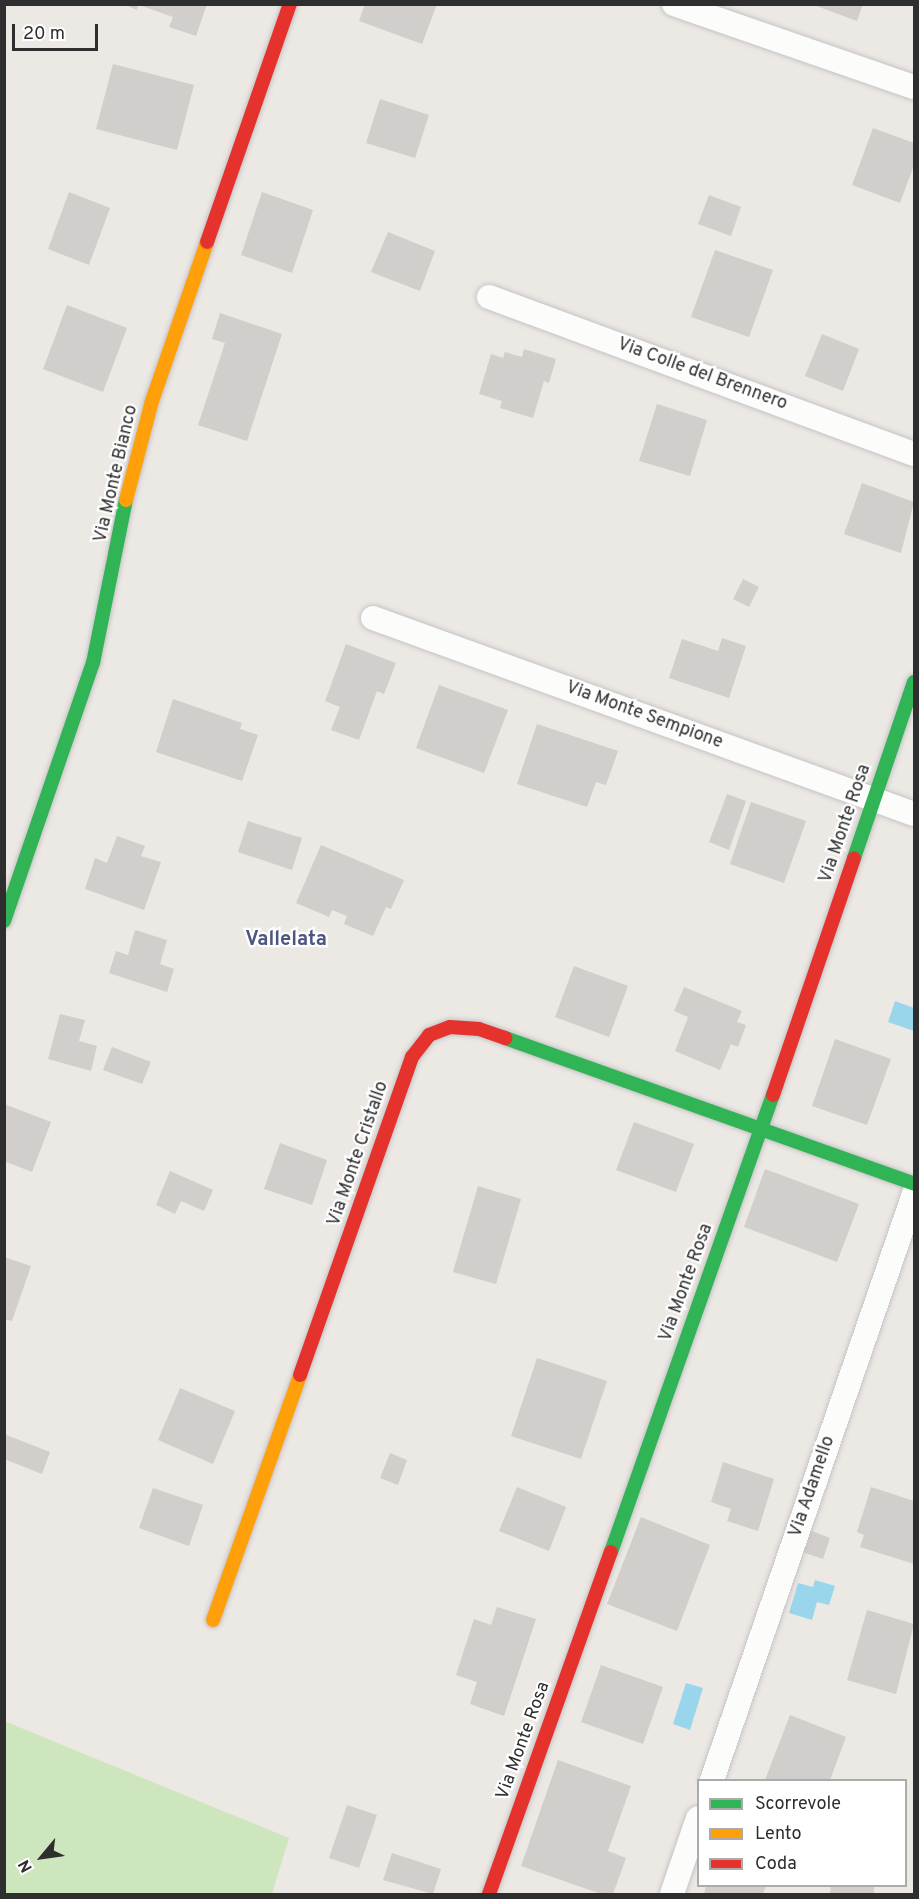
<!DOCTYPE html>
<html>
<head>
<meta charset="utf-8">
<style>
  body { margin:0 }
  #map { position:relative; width:919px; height:1899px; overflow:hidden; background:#ece8e4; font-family:Overpass,sans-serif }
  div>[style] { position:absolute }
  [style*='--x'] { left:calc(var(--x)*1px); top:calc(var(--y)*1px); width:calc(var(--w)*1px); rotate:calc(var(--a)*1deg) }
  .green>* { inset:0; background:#cee6be }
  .water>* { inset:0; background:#99d6ec }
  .building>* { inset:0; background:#d1cecb }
  .roads { filter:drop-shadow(0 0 2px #c5c4c5) drop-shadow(0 0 2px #c5c4c5) }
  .street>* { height:24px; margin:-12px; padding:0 12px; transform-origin:12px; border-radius:12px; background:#fcfcfb }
  .fast>* { height:14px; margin:-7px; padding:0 7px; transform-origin:7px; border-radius:7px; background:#30b455 }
  .slow>* { height:14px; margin:-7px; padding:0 7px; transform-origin:7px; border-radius:7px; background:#ff9f0a }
  .jam>* { height:14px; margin:-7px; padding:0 7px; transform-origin:7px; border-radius:7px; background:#e5322d }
  span { translate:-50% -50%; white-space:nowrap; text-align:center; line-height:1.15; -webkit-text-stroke:4.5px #fff; paint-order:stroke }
  .street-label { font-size:18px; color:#2e2e2e }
  .neighbourhood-label { font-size:20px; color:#4d5680; font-weight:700 }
  .frame { position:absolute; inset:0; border:6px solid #2e2e2e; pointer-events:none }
  .legend { position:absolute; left:697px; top:1779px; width:210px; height:108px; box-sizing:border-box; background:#fff; border:2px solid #ababab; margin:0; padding:8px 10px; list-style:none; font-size:18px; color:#2e2e2e }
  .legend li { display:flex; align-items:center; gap:12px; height:30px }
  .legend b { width:30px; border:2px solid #ababab }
  .north { position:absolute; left:12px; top:1827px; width:60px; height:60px; -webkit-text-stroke:4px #fff; paint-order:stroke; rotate:241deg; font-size:16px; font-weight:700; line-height:24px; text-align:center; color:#2e2e2e }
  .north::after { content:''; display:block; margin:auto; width:21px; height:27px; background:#2e2e2e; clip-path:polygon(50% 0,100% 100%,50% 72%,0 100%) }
  .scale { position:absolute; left:12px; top:24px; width:86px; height:27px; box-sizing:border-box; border:3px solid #2e2e2e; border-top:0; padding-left:8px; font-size:18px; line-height:21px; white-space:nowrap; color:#2e2e2e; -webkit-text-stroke:4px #fff; paint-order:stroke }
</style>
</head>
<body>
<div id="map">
  <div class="green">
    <div style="clip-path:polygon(4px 1721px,289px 1838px,272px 1894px,5px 1894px)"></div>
  </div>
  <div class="water">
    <div style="clip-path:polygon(895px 1001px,914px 1008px,914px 1031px,888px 1022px)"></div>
    <div style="clip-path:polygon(815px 1580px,835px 1586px,829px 1605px,817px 1602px,812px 1620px,789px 1613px,798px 1583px,813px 1587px)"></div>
    <div style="clip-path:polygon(686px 1683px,703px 1688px,690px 1730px,673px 1724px)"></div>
  </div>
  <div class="building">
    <div style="clip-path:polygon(123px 4px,138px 4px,137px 10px)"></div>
    <div style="clip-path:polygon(207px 4px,196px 36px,169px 27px,173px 17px,139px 5px)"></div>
    <div style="clip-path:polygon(365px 4px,437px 4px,422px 44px,359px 21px)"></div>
    <div style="clip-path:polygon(811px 4px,863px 4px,857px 21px)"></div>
    <div style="clip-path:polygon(113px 64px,194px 85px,177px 150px,96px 129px)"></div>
    <div style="clip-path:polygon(380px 99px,429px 115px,415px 158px,366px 143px)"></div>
    <div style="clip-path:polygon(873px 128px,914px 143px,914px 165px,900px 203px,852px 185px)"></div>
    <div style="clip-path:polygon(69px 192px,110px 208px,89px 265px,48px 249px)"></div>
    <div style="clip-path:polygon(262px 192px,313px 210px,292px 273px,241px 255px)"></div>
    <div style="clip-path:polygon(709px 195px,741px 207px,731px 236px,698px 224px)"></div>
    <div style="clip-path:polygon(388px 232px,435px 251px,420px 291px,371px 272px)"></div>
    <div style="clip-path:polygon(715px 250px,773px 270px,749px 337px,691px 317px)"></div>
    <div style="clip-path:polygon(67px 305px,127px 328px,103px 392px,43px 369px)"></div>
    <div style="clip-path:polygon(220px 313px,282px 334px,247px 441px,198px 425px,225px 343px,212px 339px)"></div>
    <div style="clip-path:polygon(822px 334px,859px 349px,843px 391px,805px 376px)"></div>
    <div style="clip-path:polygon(524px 349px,556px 359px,549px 383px,544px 381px,533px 418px,500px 408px,502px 401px,479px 394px,491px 354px,503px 358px,505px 352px,522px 357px)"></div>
    <div style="clip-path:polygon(657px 404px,707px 420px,690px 476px,639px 461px)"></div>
    <div style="clip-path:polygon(862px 483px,914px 502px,901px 553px,844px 534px)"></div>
    <div style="clip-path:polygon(743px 579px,759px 587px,749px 607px,733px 599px)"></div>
    <div style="clip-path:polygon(722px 638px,746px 646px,729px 698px,669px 678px,682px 639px,718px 651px)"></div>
    <div style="clip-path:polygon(346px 644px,396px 663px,384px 694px,377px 691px,359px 740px,331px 730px,340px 707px,325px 701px)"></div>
    <div style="clip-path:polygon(439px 685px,508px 710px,484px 773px,416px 748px)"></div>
    <div style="clip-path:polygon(173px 699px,242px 723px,240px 729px,258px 735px,242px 781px,156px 752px)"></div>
    <div style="clip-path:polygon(537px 724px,618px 751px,606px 785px,596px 782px,587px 807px,517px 784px)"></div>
    <div style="clip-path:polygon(727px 794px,746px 801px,729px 850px,709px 842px)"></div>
    <div style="clip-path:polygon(751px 802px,806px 821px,784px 883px,730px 864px)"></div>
    <div style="clip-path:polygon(248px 821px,302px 838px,292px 870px,238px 852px)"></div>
    <div style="clip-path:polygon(117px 836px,145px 846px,141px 856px,161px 862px,144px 910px,85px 889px,95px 858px,107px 863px)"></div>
    <div style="clip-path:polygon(321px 845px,404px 880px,391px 909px,386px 907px,373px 936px,344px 924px,347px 916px,332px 910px,329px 917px,296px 903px)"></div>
    <div style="clip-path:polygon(135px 930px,167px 940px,160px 964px,174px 969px,167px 992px,109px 973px,116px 951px,128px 955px)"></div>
    <div style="clip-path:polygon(574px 966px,628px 986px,609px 1037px,555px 1017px)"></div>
    <div style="clip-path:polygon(684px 987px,742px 1011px,737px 1022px,746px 1025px,738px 1047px,731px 1044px,720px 1070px,675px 1051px,688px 1017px,674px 1011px)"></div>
    <div style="clip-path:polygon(60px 1014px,85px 1020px,79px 1041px,97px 1046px,91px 1071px,48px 1059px)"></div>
    <div style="clip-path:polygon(835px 1039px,891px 1059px,867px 1125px,812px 1106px)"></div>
    <div style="clip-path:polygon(112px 1047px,151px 1062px,142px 1084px,103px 1070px)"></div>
    <div style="clip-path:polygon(4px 1104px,51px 1122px,32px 1172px,4px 1161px)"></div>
    <div style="clip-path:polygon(634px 1122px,694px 1144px,676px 1192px,616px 1170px)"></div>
    <div style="clip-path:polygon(280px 1143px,327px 1160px,312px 1205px,264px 1189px)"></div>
    <div style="clip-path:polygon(765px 1169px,859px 1204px,837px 1262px,744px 1227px)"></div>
    <div style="clip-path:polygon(170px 1171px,213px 1190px,204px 1211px,181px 1201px,175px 1214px,156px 1205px)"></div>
    <div style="clip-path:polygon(478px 1186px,521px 1199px,496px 1284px,453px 1272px)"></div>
    <div style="clip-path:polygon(4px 1257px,31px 1266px,12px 1321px,4px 1319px)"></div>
    <div style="clip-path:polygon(537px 1358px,607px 1381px,581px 1459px,511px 1436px)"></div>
    <div style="clip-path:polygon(180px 1388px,235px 1411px,213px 1464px,158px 1440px)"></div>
    <div style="clip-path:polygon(4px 1434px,50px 1452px,42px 1474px,4px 1459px)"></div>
    <div style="clip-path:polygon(390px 1453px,407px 1460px,398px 1485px,380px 1478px)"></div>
    <div style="clip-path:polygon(723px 1462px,774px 1479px,758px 1531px,727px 1521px,731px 1509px,711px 1502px)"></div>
    <div style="clip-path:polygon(517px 1487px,566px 1507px,549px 1551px,499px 1531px)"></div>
    <div style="clip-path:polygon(871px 1487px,914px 1501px,914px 1564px,860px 1547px,864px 1535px,857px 1532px)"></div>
    <div style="clip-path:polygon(153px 1488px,203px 1505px,189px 1546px,139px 1528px)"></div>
    <div style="clip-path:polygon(641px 1517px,710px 1545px,677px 1631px,607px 1604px)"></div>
    <div style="clip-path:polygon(809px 1530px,830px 1538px,823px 1559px,802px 1552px)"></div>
    <div style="clip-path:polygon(497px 1607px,536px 1619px,504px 1716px,470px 1704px,477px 1682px,456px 1675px,474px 1619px,491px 1625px)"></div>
    <div style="clip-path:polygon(867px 1610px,914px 1624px,896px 1694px,847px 1680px)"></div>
    <div style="clip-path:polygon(601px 1665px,663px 1687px,643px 1744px,581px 1722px)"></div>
    <div style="clip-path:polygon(790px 1715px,846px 1737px,830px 1780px,765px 1780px)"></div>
    <div style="clip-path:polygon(558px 1760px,631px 1786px,608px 1851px,626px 1858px,613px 1894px,601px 1894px,521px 1866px)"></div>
    <div style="clip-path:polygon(347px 1805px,377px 1815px,359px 1868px,329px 1858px)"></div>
    <div style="clip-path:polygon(392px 1853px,441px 1869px,433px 1894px,383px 1880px)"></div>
    <div style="clip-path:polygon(706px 1886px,766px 1886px,763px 1894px,704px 1894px)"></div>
    <div style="clip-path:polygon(831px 1886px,874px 1886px,874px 1894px,830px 1894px)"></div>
  </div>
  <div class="roads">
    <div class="street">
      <div style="--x:674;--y:4;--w:254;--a:19.1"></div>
      <div style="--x:489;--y:297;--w:453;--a:20.3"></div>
      <div style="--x:373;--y:618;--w:575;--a:19.92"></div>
      <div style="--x:712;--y:1780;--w:620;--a:-70.98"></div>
      <div style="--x:672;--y:1894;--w:80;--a:-71.1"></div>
    </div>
    <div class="fast">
      <div style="--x:854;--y:858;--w:186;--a:-71.2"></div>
      <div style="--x:4;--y:921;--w:273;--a:-71"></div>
      <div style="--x:93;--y:663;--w:166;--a:-78.6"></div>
      <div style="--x:505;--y:1038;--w:434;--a:19.6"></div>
      <div style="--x:611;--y:1552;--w:485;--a:-70.5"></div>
    </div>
    <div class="slow">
      <div style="--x:126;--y:500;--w:102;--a:-75.3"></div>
      <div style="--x:152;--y:401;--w:168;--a:-70.9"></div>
      <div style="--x:213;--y:1620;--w:260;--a:-70.4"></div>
    </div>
    <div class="jam">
      <div style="--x:207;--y:242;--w:252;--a:-70.8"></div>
      <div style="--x:773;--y:1095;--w:250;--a:-71.1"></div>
      <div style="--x:300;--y:1375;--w:337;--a:-70.6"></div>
      <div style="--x:412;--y:1057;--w:28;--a:-52"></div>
      <div style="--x:429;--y:1035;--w:22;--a:-21"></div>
      <div style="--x:450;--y:1027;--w:29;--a:4"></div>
      <div style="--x:479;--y:1029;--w:28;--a:19"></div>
      <div style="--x:489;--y:1894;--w:363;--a:-70.4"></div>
    </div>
  </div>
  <div class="street-label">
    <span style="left:702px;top:375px;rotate:20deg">Via Colle del Brennero</span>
    <span style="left:117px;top:474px;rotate:-77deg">Via Monte Bianco</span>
    <span style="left:644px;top:716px;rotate:20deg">Via Monte Sempione</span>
    <span style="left:846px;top:824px;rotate:-71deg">Via Monte Rosa</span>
    <span style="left:359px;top:1154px;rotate:-71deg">Via Monte Cristallo</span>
    <span style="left:687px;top:1283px;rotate:-70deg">Via Monte Rosa</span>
    <span style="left:813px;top:1487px;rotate:-71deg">Via Adamello</span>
    <span style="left:524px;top:1741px;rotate:-70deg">Via Monte Rosa</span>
  </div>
  <div class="neighbourhood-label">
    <span style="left:286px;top:940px">Vallelata</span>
  </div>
  <div class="frame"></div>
  <ul class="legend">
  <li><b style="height:8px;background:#30b455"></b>Scorrevole</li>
  <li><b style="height:8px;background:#ff9f0a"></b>Lento</li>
  <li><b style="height:8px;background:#e5322d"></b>Coda</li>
  </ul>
  <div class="north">N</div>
  <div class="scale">20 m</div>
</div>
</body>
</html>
